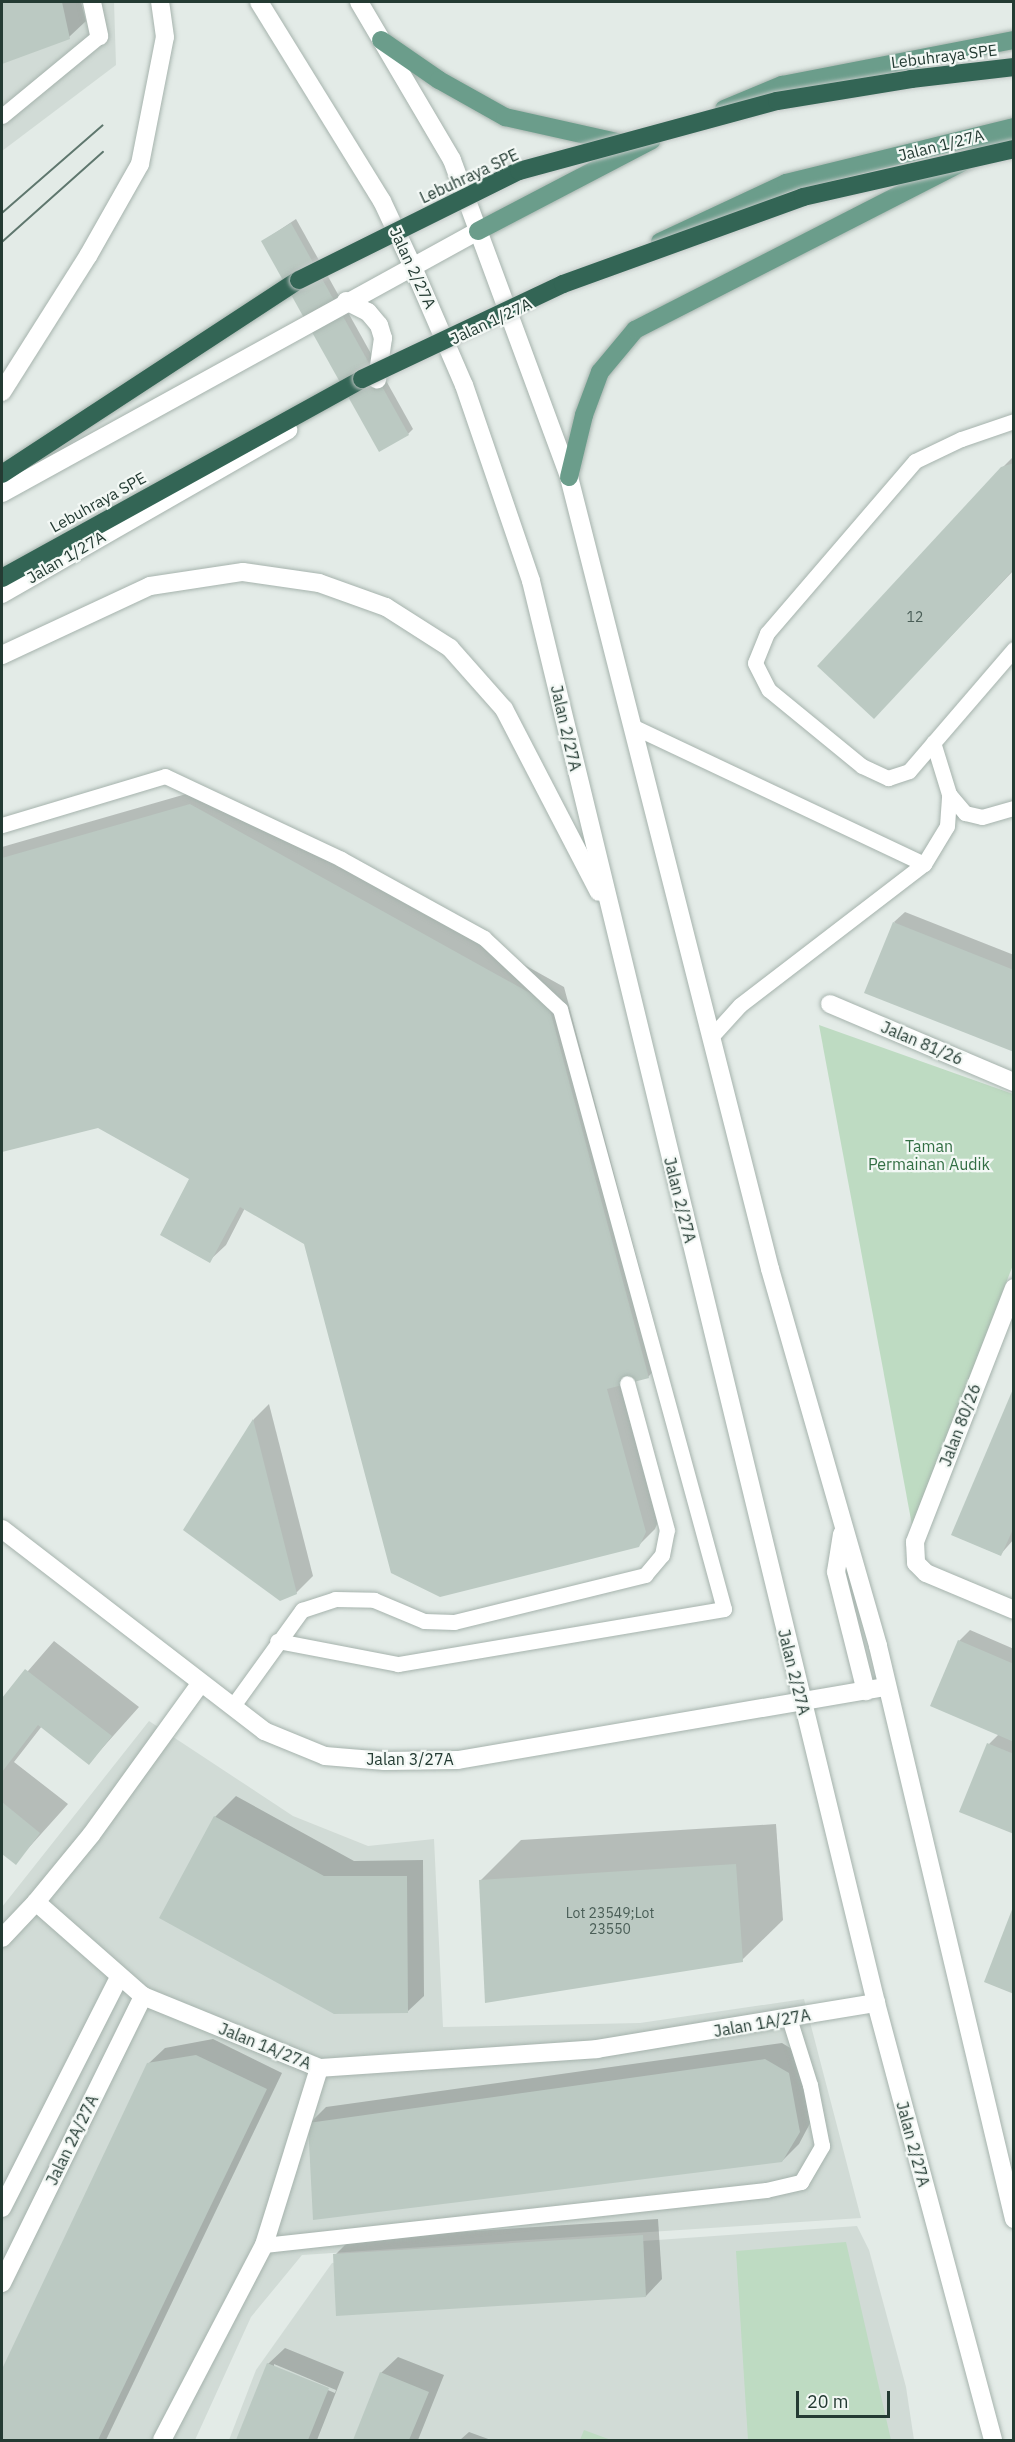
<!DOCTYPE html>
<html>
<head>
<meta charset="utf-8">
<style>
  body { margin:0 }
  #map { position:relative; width:1015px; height:2442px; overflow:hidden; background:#e3ebe7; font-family:"IBM Plex Sans",sans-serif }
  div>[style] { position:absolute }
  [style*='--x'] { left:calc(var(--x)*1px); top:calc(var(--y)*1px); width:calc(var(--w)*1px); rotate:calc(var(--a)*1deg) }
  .built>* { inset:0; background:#d1dbd6 }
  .green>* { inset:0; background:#bedbc2 }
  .shadow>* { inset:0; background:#0003 }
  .building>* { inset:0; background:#bbc9c2 }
  .roads { filter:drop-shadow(0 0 2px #a6b3ad) drop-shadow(0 0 2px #a6b3ad) }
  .service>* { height:15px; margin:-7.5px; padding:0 7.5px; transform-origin:7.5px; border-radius:7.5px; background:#fff }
  .minor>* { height:18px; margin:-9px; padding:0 9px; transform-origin:9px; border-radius:9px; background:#fff }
  .tertiary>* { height:18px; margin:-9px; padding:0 9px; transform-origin:9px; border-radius:9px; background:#fff }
  .secondary>* { height:18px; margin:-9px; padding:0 9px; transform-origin:9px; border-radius:9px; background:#fff }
  .primary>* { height:18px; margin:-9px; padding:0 9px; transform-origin:9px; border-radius:9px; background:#6b9d8b }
  .motorway>* { height:18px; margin:-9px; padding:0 9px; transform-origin:9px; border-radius:9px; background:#336555 }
  .tram>* { height:1.5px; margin:-0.75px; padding:0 0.75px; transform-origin:0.75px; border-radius:0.75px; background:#5f776e }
  .bridges { filter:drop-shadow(0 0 2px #c2c8c6) drop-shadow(0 0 2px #c2c8c6) }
  .motorway-bridge>* { height:18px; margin:-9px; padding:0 9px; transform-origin:9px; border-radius:9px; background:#336555 }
  span { translate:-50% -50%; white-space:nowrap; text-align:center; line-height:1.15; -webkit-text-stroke:4.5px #f3f8f5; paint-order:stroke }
  .number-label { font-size:14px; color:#4a5e57 }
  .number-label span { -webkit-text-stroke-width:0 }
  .street-label { font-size:16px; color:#243b33 }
  .park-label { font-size:16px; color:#326e43 }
  .frame { position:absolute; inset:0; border:3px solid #243b33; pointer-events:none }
  .scale { position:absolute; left:796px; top:2391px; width:94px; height:27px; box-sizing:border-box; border:3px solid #243b33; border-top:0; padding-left:8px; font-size:18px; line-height:21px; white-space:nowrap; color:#243b33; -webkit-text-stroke:4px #f3f8f5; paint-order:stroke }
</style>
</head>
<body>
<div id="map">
  <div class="built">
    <div style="clip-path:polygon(2px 2px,114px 2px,116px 65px,2px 151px)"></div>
    <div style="clip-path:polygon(149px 1721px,293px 1816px,368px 1846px,434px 1839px,443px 2027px,640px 2023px,804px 1999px,861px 2218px,302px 2255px,251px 2317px,195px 2440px,2px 2440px,2px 1907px)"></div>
    <div style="clip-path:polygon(857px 2226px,869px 2250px,906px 2387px,914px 2440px,229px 2440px,256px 2370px,332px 2263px)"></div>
  </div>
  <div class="green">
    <div style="clip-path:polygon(819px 1025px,1013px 1094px,1013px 1265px,912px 1525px)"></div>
    <div style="clip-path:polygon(846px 2242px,891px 2440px,748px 2440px,736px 2251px)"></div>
    <div style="clip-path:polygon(584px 2430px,611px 2440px,580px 2440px)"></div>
  </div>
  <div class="shadow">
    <div style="clip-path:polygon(2px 2px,81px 2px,86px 21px,69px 37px,2px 63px)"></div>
    <div style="clip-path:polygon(296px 219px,413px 429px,408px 434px,263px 241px)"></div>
    <div style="clip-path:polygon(1014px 456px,1014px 570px,874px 717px,1002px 468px)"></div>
    <div style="clip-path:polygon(207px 788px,564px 987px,664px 1360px,648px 1377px,626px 1382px,661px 1514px,655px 1529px,638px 1546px,306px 1243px,245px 1208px,226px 1245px,209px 1261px,191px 1179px,98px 1126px,2px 1151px,2px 847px)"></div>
    <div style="clip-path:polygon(905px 912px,1014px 955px,1014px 1051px,894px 922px)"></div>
    <div style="clip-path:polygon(1014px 1393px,1014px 1539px,1000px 1555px,953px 1535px)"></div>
    <div style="clip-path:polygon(269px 1404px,313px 1576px,296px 1593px,185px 1529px,254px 1419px)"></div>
    <div style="clip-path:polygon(970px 1630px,1014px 1649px,1014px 1833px,989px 1744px,999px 1734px,959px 1641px)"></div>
    <div style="clip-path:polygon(54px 1641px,139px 1707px,89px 1763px,42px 1726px,14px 1762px,68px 1804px,15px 1863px,2px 1852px,2px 1701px)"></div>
    <div style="clip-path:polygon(236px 1796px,354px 1861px,423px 1860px,424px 1996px,407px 2012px,215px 1817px)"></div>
    <div style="clip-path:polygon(776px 1824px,783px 1920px,742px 1960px,480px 1881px,521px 1840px)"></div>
    <div style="clip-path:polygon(213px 2039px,282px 2073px,106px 2440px,2px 2440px,2px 2373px,148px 2064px,165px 2048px)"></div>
    <div style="clip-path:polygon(782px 2043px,805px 2057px,815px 2114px,799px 2144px,782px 2161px,310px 2123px,326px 2107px)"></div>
    <div style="clip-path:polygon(658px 2219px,662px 2279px,646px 2296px,335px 2255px,351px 2239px)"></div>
    <div style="clip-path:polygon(evenodd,285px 2348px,344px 2372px,317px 2440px,238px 2440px,268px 2364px,285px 2348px,274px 2364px,336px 2390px,335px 2393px,274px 2368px,274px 2364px)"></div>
    <div style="clip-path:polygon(398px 2357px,444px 2375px,418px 2440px,355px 2440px,381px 2373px)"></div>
    <div style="clip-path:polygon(469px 2432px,491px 2440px,460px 2440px)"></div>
  </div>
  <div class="building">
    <div style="clip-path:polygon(2px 2px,62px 2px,70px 39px,2px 64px)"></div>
    <div style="clip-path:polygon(291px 223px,409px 435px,379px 452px,261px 241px)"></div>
    <div style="clip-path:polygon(1014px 463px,1014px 569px,874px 719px,817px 666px,1001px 467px)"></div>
    <div style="clip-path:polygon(190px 804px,548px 1003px,649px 1378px,607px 1389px,646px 1532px,639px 1547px,440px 1597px,391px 1573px,304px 1244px,240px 1207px,210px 1263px,160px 1235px,189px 1179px,98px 1128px,2px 1152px,2px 858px)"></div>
    <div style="clip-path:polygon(893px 922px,1014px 970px,1014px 1052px,864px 993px)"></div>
    <div style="clip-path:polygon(1013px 1389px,1014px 1527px,1001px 1556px,951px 1535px)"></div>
    <div style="clip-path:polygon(253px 1419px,297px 1594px,280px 1601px,183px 1530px)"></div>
    <div style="clip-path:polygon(958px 1640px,1014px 1664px,1014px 1742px,930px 1706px)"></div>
    <div style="clip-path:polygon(25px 1669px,112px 1736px,89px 1765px,38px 1725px,2px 1772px,2px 1698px)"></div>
    <div style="clip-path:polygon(987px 1743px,1014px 1754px,1014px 1834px,959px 1812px)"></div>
    <div style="clip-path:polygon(2px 1802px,40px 1833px,16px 1865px,2px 1854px)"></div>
    <div style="clip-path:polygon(214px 1816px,324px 1876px,407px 1876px,408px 2013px,334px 2014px,159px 1918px)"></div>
    <div style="clip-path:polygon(736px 1864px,743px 1962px,485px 2003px,479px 1880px)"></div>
    <div style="clip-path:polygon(1013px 1907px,1014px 1907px,1014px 1994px,984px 1982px)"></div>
    <div style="clip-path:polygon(196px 2055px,267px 2089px,98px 2440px,2px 2440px,2px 2369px,147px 2063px)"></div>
    <div style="clip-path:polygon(765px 2059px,789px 2073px,800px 2132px,782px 2162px,313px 2220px,308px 2123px)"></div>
    <div style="clip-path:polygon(643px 2235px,646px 2297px,336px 2316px,333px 2254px)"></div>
    <div style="clip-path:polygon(267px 2363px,329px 2388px,308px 2440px,236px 2440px)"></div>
    <div style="clip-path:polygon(380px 2372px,429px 2392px,409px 2440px,353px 2440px)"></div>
  </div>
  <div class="roads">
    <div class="service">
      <div style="--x:2;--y:116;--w:126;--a:-39.5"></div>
      <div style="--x:1014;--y:421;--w:56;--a:161.2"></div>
      <div style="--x:961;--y:439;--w:51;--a:154.4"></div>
      <div style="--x:915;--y:461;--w:227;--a:130.7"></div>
      <div style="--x:767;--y:633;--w:32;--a:112"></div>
      <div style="--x:755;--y:663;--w:30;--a:63"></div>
      <div style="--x:769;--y:690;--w:120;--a:39.3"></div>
      <div style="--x:862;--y:766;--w:29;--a:25"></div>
      <div style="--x:888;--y:778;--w:22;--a:-18"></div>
      <div style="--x:909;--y:771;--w:161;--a:-49.3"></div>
      <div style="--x:632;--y:726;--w:323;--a:25.3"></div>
      <div style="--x:949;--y:794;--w:25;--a:50"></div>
      <div style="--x:965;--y:813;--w:17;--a:13"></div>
      <div style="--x:982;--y:817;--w:33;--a:-16"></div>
      <div style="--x:2;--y:825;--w:170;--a:-16.7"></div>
      <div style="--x:165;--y:776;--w:195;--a:25.2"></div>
      <div style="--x:341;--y:859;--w:163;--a:28.9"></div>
      <div style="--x:484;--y:938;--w:104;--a:43.1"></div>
      <div style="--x:560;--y:1009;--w:622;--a:74.71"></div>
      <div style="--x:724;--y:1609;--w:331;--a:170.4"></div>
      <div style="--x:398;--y:1664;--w:123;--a:-169.2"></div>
      <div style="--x:711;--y:1037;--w:43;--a:-47.8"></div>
      <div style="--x:740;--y:1005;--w:232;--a:-37.5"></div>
      <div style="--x:924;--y:864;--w:44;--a:-58.8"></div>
      <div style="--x:947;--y:826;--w:32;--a:-86"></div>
      <div style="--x:949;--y:794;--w:54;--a:-107.1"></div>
      <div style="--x:232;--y:1707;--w:120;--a:-54.2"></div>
      <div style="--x:302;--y:1610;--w:35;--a:-18"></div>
      <div style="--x:335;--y:1599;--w:39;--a:1"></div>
      <div style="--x:374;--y:1600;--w:54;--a:22.8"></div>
      <div style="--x:424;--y:1621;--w:30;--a:2"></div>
      <div style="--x:454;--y:1622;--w:197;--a:-13.8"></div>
      <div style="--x:645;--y:1575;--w:26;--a:-50"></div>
      <div style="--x:662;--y:1555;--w:25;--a:-79"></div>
      <div style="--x:667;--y:1530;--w:152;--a:-105.2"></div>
      <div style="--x:264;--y:2245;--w:505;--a:-6.25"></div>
      <div style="--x:766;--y:2190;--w:36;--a:-13"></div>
      <div style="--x:801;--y:2182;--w:42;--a:-59.7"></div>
      <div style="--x:822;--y:2146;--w:62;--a:-101.1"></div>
      <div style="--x:810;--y:2085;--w:70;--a:-107.4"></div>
    </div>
    <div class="minor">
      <div style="--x:92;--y:2;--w:35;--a:78"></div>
      <div style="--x:830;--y:1004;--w:200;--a:23"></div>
      <div style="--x:1014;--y:1288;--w:273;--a:111.3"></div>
      <div style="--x:915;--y:1542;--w:21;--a:87"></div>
      <div style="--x:916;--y:1563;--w:14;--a:45"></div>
      <div style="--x:926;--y:1573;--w:95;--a:22.8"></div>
      <div style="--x:200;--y:1684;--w:186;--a:125.8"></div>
      <div style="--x:91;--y:1835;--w:87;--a:129.4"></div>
      <div style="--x:36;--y:1902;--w:142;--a:41.3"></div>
      <div style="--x:143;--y:1996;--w:190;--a:22.2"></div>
      <div style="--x:319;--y:2068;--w:279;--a:-3.9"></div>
      <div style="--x:597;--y:2049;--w:283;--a:-9.4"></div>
      <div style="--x:2;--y:1938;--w:50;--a:-46.6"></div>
      <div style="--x:2;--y:2208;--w:259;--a:-63.1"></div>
      <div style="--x:2;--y:2283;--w:320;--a:-63.8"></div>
      <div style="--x:162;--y:2440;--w:220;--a:-62.4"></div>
      <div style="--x:264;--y:2245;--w:185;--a:-72.7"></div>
    </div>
    <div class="tertiary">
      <div style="--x:2;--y:1529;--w:331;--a:37.6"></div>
      <div style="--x:264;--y:1731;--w:66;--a:22.3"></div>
      <div style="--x:325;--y:1756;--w:60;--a:4.8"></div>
      <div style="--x:385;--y:1761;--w:73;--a:-0.8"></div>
      <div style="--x:458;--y:1760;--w:434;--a:-9.7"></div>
    </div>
    <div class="secondary">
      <div style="--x:259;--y:2;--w:234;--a:58.3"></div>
      <div style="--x:382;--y:201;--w:71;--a:64.9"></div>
      <div style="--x:412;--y:265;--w:131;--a:66.6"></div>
      <div style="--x:464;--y:385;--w:207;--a:71.1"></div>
      <div style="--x:531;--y:581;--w:1463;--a:76.36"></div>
      <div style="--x:876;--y:2003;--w:452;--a:75"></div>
      <div style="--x:359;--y:2;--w:183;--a:59.5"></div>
      <div style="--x:452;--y:160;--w:338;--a:69.7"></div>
      <div style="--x:569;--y:477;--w:817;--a:75.76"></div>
      <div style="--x:770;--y:1269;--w:392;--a:74"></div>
      <div style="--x:878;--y:1646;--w:589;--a:76.65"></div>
      <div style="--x:346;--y:301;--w:25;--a:27"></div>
      <div style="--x:368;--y:312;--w:17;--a:50"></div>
      <div style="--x:379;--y:325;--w:14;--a:73"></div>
      <div style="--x:383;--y:338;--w:42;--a:98.1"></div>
      <div style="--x:2;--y:392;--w:161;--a:-57.7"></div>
      <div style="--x:88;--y:256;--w:106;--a:-60.5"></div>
      <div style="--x:140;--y:164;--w:129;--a:-78.9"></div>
      <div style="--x:165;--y:37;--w:35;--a:-98"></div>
      <div style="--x:2;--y:493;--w:543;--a:-28.83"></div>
      <div style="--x:2;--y:594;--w:330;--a:-29.8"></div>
      <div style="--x:2;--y:655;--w:163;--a:-25"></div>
      <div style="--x:150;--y:586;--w:94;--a:-8.6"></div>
      <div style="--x:243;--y:572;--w:77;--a:8.2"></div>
      <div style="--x:319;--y:583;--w:71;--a:19.7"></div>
      <div style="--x:386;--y:607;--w:76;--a:32.6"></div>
      <div style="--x:450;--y:648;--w:81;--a:48.5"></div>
      <div style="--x:504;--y:709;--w:206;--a:62.6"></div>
      <div style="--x:842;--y:1534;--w:38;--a:99"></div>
      <div style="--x:836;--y:1572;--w:123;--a:75.9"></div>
    </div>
    <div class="primary">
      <div style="--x:381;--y:40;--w:70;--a:34.6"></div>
      <div style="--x:439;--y:80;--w:76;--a:29.3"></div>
      <div style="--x:505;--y:117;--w:124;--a:12.6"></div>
      <div style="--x:724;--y:109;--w:63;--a:-22.5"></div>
      <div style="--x:782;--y:85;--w:236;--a:-11"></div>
      <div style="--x:478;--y:231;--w:196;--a:-27.6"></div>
      <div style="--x:660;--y:242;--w:139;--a:-25.1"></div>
      <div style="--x:786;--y:183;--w:235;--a:-13.8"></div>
      <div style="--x:569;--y:477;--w:64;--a:-76.4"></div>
      <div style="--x:584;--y:415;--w:46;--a:-69.6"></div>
      <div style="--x:600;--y:372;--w:55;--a:-50.2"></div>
      <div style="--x:635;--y:330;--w:426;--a:-27.1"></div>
    </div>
    <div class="motorway">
      <div style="--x:2;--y:474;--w:355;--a:-33.2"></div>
      <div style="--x:2;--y:578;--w:411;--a:-28.9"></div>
    </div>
  </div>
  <div class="tram">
    <div style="--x:2;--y:213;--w:133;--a:-41"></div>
    <div style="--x:2;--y:242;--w:135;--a:-41.7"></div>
  </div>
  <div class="bridges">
    <div class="motorway-bridge">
      <div style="--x:299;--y:280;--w:246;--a:-26.4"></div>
      <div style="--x:519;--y:171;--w:267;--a:-15.2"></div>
      <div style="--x:777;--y:101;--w:136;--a:-9.3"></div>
      <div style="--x:911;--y:79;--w:104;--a:-6.6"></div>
      <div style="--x:362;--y:379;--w:222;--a:-25.3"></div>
      <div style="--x:563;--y:284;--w:255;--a:-19.9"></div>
      <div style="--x:803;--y:197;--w:216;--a:-12.8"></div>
    </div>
  </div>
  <div class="number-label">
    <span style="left:915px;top:617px">12</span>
    <span style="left:610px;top:1921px">Lot 23549;Lot<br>23550</span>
  </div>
  <div class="street-label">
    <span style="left:944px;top:56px;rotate:-7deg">Lebuhraya SPE</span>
    <span style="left:941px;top:145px;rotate:-14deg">Jalan 1/27A</span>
    <span style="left:469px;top:176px;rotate:-25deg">Lebuhraya SPE</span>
    <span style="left:413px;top:268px;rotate:65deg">Jalan 2/27A</span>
    <span style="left:491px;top:321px;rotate:-25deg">Jalan 1/27A</span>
    <span style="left:98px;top:502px;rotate:-29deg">Lebuhraya SPE</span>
    <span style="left:66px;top:557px;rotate:-30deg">Jalan 1/27A</span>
    <span style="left:566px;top:728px;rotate:77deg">Jalan 2/27A</span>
    <span style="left:922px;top:1043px;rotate:23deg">Jalan 81/26</span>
    <span style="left:680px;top:1200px;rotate:76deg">Jalan 2/27A</span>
    <span style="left:960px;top:1425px;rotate:-69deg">Jalan 80/26</span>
    <span style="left:794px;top:1672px;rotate:76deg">Jalan 2/27A</span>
    <span style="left:410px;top:1759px">Jalan 3/27A</span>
    <span style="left:762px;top:2023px;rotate:-10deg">Jalan 1A/27A</span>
    <span style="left:265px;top:2046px;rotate:22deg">Jalan 1A/27A</span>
    <span style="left:72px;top:2140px;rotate:-64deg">Jalan 2A/27A</span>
    <span style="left:913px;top:2144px;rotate:75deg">Jalan 2/27A</span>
  </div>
  <div class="park-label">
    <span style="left:929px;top:1155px">Taman<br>Permainan Audik</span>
  </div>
  <div class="frame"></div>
  <div class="scale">20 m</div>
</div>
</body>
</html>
